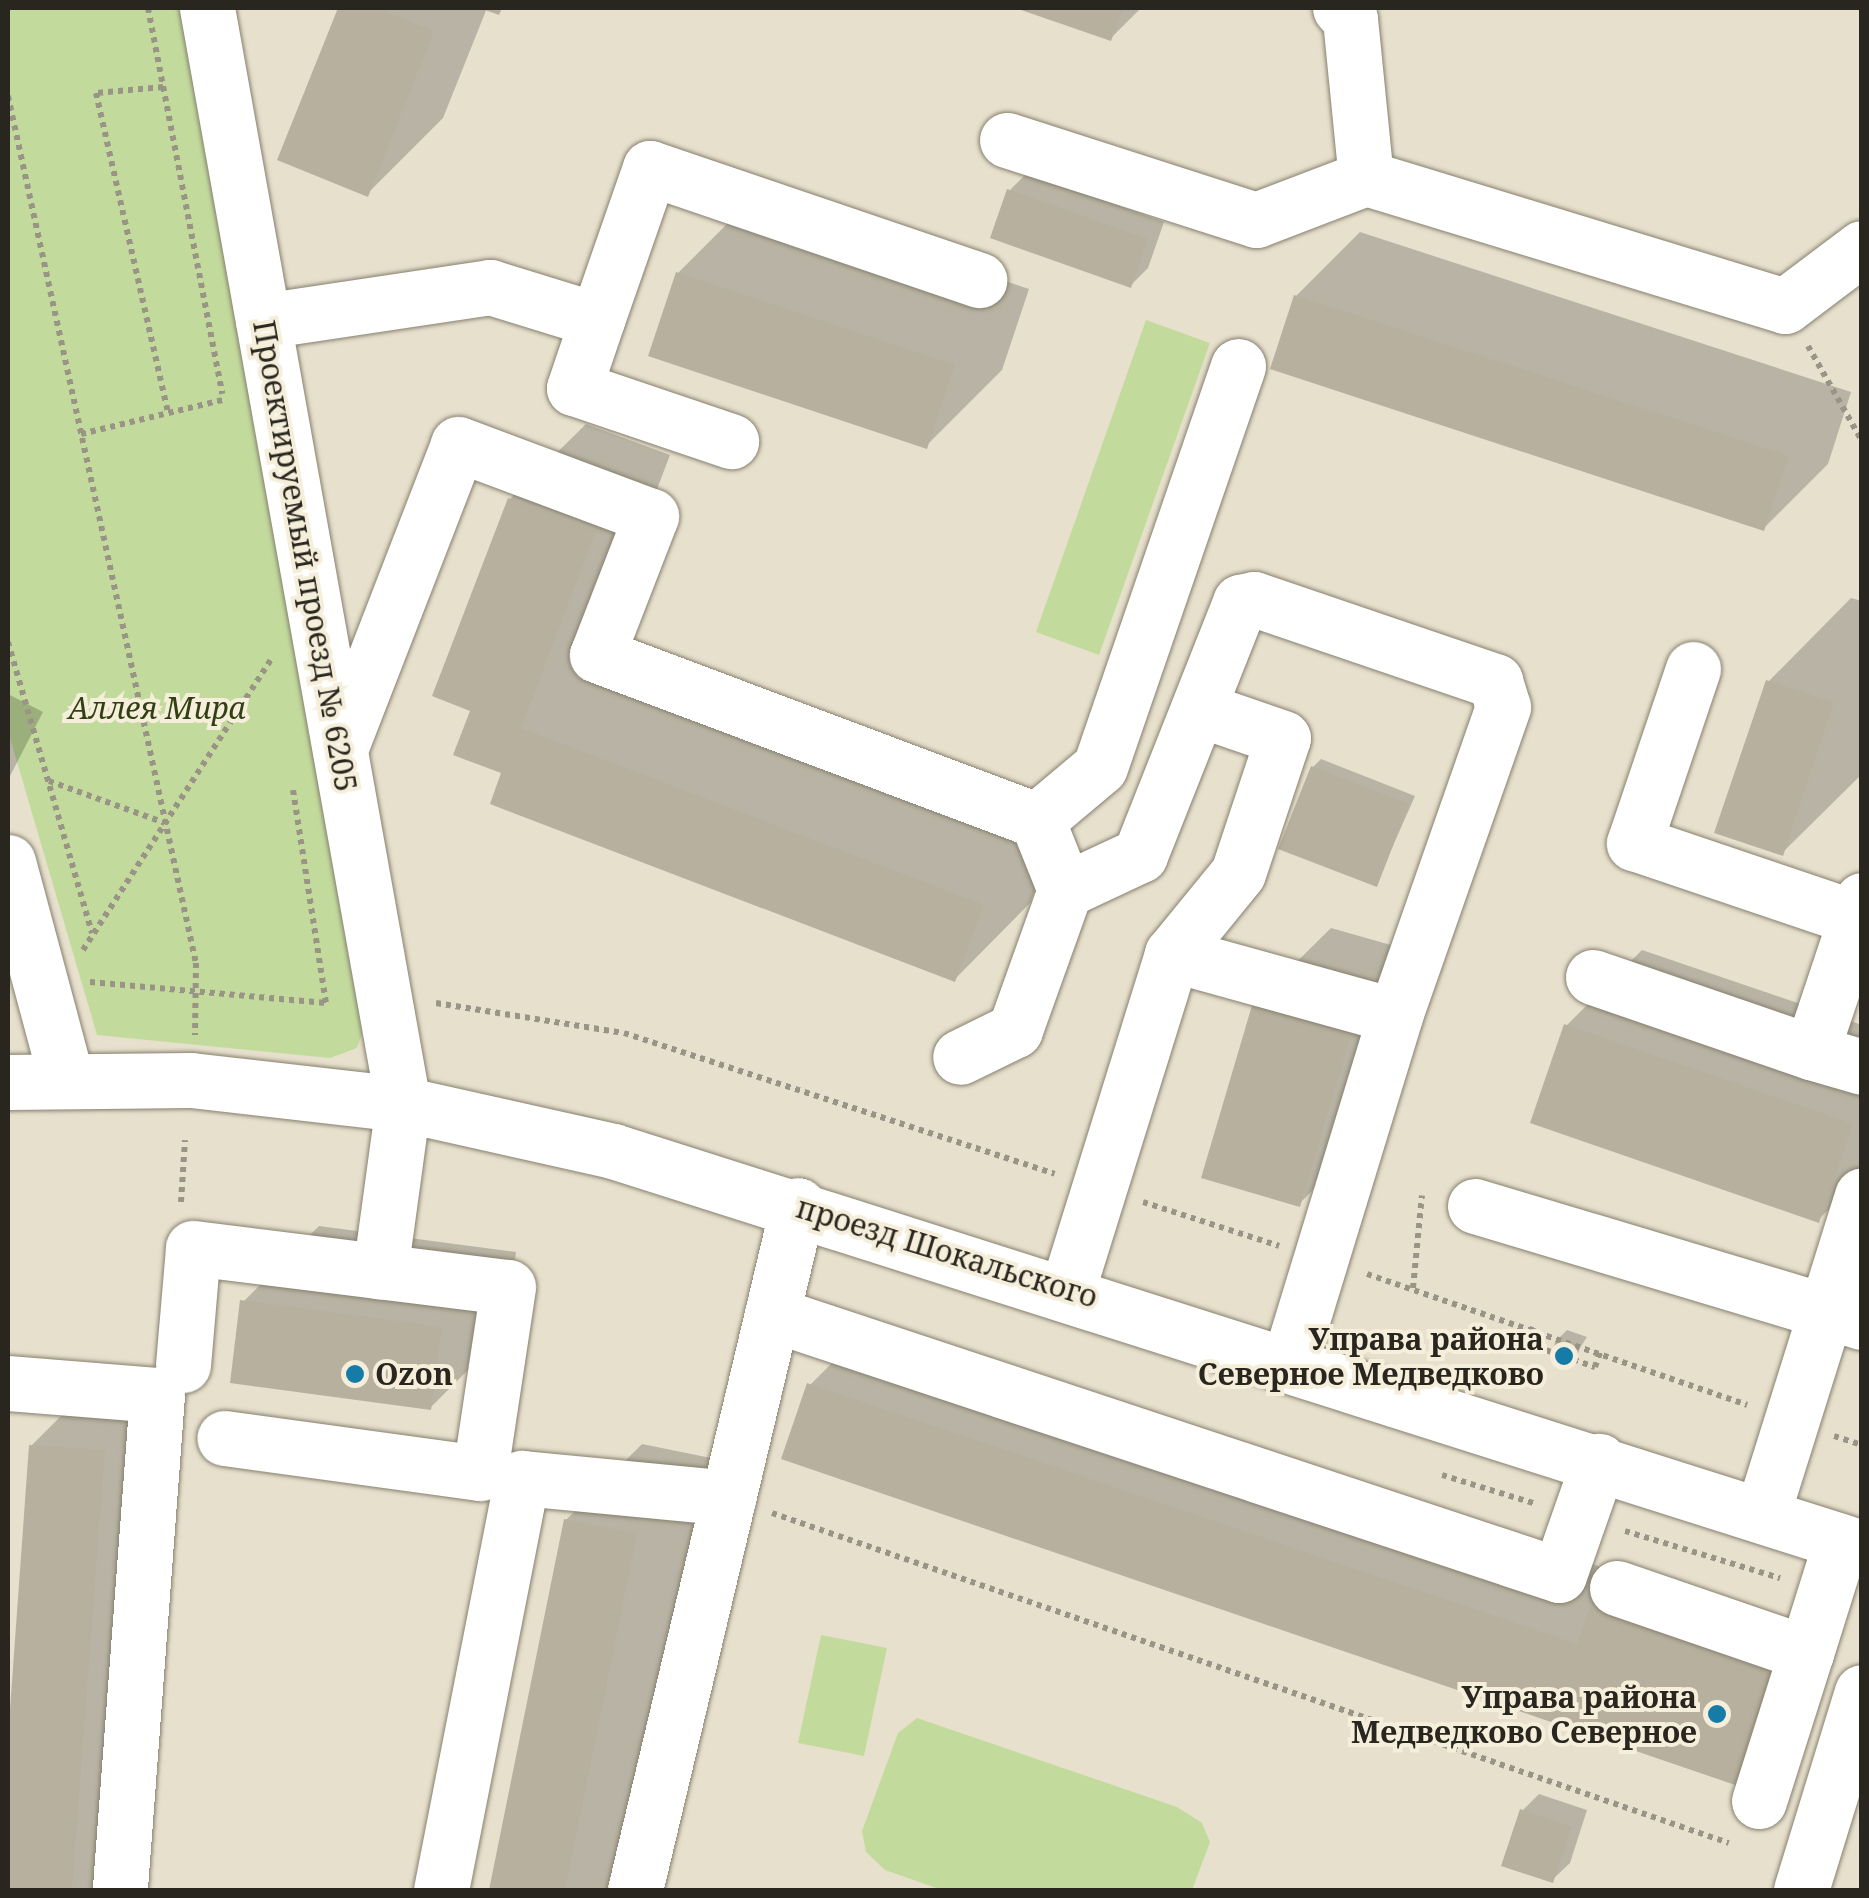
<!DOCTYPE html>
<html>
<head>
<meta charset="utf-8">
<style>
  body { margin:0 }
  #map { position:relative; width:1869px; height:1898px; overflow:hidden; background:#e7e0cd; font-family:"Noto Serif",serif }
  div>[style] { position:absolute }
  [style*='--x'] { left:calc(var(--x)*1px); top:calc(var(--y)*1px); width:calc(var(--w)*1px); rotate:calc(var(--a)*1deg) }
  .green>* { inset:0; background:#c2db9d }
  .shadow>* { inset:0; background:#0003 }
  .building>* { inset:0; background:#b7b09e }
  .path>* { height:6px; margin-top:-3px; transform-origin:0; background:repeating-linear-gradient(90deg,#9a9486 0 5px,transparent 0 10px) }
  .roads { filter:drop-shadow(0 0 2px #87806f) drop-shadow(0 0 2px #87806f) }
  .minor>* { height:55px; margin:-27.5px; padding:0 27.5px; transform-origin:27.5px; border-radius:27.5px; background:#fff }
  .dots>* { width:28px; height:28px; translate:-50% -50%; box-sizing:border-box; border:5px solid #f5eeda; border-radius:50% }
  span { translate:-50% -50%; white-space:nowrap; text-align:center; line-height:1.15; -webkit-text-stroke:8px #f5eeda; paint-order:stroke }
  .street-label { font-size:30px; color:#29261f }
  .park-label { font-size:30px; color:#314013; font-style:italic }
  .poi-label { font-size:30px; color:#29261f; font-weight:700 }
  .right { translate:-100% -50%; text-align:right }
  .left { translate:0 -50%; text-align:left }
  .frame { position:absolute; inset:0; border:10px solid #29261f; pointer-events:none }
</style>
</head>
<body>
<div id="map">
  <div class="green">
    <div style="clip-path:polygon(8px 8px,180px 8px,366px 1022px,357px 1048px,330px 1058px,97px 1035px,8px 731px)"></div>
    <div style="clip-path:polygon(1146px 320px,1210px 343px,1099px 655px,1036px 632px)"></div>
    <div style="clip-path:polygon(821px 1635px,887px 1648px,864px 1756px,798px 1743px)"></div>
    <div style="clip-path:polygon(917px 1718px,1177px 1807px,1202px 1823px,1210px 1842px,1192px 1890px,942px 1890px,885px 1870px,866px 1852px,862px 1831px,898px 1733px)"></div>
  </div>
  <div class="shadow">
    <div style="clip-path:polygon(341px 8px,503px 8px,487px 8px,443px 118px,367px 194px,280px 158px)"></div>
    <div style="clip-path:polygon(1021px 8px,1141px 8px,1110px 39px)"></div>
    <div style="clip-path:polygon(1027px 173px,1164px 222px,1148px 268px,1131px 285px,1010px 190px)"></div>
    <div style="clip-path:polygon(754px 197px,1029px 289px,1002px 370px,926px 446px,678px 273px)"></div>
    <div style="clip-path:polygon(1360px 232px,1851px 392px,1828px 464px,1764px 528px,1296px 296px)"></div>
    <div style="clip-path:polygon(586px 424px,670px 455px,595px 652px,1058px 829px,1030px 903px,955px 979px,505px 772px,510px 499px)"></div>
    <div style="clip-path:polygon(1851px 598px,1862px 601px,1862px 774px,1782px 853px,1768px 682px)"></div>
    <div style="clip-path:polygon(8px 694px,43px 712px,8px 780px)"></div>
    <div style="clip-path:polygon(1321px 759px,1415px 796px,1376px 884px,1313px 767px)"></div>
    <div style="clip-path:polygon(1331px 928px,1426px 955px,1375px 1128px,1299px 1204px,1255px 1003px)"></div>
    <div style="clip-path:polygon(1642px 950px,1862px 1025px,1862px 1177px,1818px 1220px,1566px 1026px)"></div>
    <div style="clip-path:polygon(319px 1226px,516px 1252px,506px 1332px,430px 1408px,243px 1302px)"></div>
    <div style="clip-path:polygon(874px 1321px,1639px 1580px,1799px 1658px,1761px 1768px,810px 1385px)"></div>
    <div style="clip-path:polygon(1567px 1330px,1587px 1337px,1576px 1354px,1559px 1338px)"></div>
    <div style="clip-path:polygon(107px 1370px,180px 1375px,141px 1890px,8px 1890px,31px 1446px)"></div>
    <div style="clip-path:polygon(642px 1444px,711px 1458px,624px 1890px,492px 1890px,566px 1520px)"></div>
    <div style="clip-path:polygon(1539px 1794px,1587px 1810px,1570px 1863px,1552px 1880px,1522px 1811px)"></div>
  </div>
  <div class="building">
    <div style="clip-path:polygon(338px 8px,376px 8px,434px 31px,368px 197px,277px 160px)"></div>
    <div style="clip-path:polygon(479px 8px,502px 8px,499px 15px)"></div>
    <div style="clip-path:polygon(1015px 8px,1123px 8px,1111px 41px)"></div>
    <div style="clip-path:polygon(1007px 189px,1148px 239px,1131px 288px,990px 238px)"></div>
    <div style="clip-path:polygon(676px 272px,955px 365px,927px 449px,648px 356px)"></div>
    <div style="clip-path:polygon(1294px 295px,1789px 456px,1764px 531px,1270px 369px)"></div>
    <div style="clip-path:polygon(508px 498px,596px 531px,521px 728px,984px 905px,955px 982px,490px 804px,501px 773px,453px 755px,470px 711px,432px 696px)"></div>
    <div style="clip-path:polygon(1766px 680px,1834px 703px,1783px 856px,1714px 833px)"></div>
    <div style="clip-path:polygon(1311px 766px,1409px 804px,1377px 887px,1278px 849px)"></div>
    <div style="clip-path:polygon(1253px 1002px,1352px 1031px,1300px 1207px,1201px 1178px)"></div>
    <div style="clip-path:polygon(1564px 1024px,1853px 1124px,1819px 1223px,1530px 1123px)"></div>
    <div style="clip-path:polygon(240px 1300px,442px 1327px,431px 1410px,230px 1383px)"></div>
    <div style="clip-path:polygon(1557px 1337px,1581px 1345px,1577px 1356px,1553px 1349px)"></div>
    <div style="clip-path:polygon(807px 1383px,1577px 1644px,1590px 1608px,1783px 1675px,1744px 1788px,781px 1459px)"></div>
    <div style="clip-path:polygon(29px 1445px,105px 1450px,72px 1890px,8px 1890px,8px 1737px)"></div>
    <div style="clip-path:polygon(564px 1519px,637px 1534px,565px 1890px,489px 1890px)"></div>
    <div style="clip-path:polygon(1520px 1809px,1572px 1827px,1553px 1883px,1501px 1866px)"></div>
  </div>
  <div class="path">
    <div style="--x:148;--y:8;--w:393;--a:79.1"></div>
    <div style="--x:163;--y:87;--w:67;--a:174.9"></div>
    <div style="--x:96;--y:93;--w:328;--a:77.3"></div>
    <div style="--x:8;--y:96;--w:887;--a:77.77"></div>
    <div style="--x:196;--y:963;--w:72;--a:90.8"></div>
    <div style="--x:1808;--y:346;--w:109;--a:60.4"></div>
    <div style="--x:81;--y:434;--w:146;--a:-13.5"></div>
    <div style="--x:8;--y:642;--w:303;--a:73.9"></div>
    <div style="--x:49;--y:781;--w:123;--a:19.9"></div>
    <div style="--x:293;--y:790;--w:216;--a:81.2"></div>
    <div style="--x:83;--y:950;--w:348;--a:-57.1"></div>
    <div style="--x:90;--y:982;--w:237;--a:5.1"></div>
    <div style="--x:436;--y:1003;--w:190;--a:9.1"></div>
    <div style="--x:624;--y:1033;--w:453;--a:18.1"></div>
    <div style="--x:181;--y:1202;--w:62;--a:-86.3"></div>
    <div style="--x:1143;--y:1202;--w:143;--a:17.9"></div>
    <div style="--x:1367;--y:1274;--w:402;--a:19"></div>
    <div style="--x:1413;--y:1288;--w:93;--a:-84.5"></div>
    <div style="--x:1533;--y:1327;--w:18;--a:109"></div>
    <div style="--x:1527;--y:1344;--w:39;--a:18"></div>
    <div style="--x:1564;--y:1356;--w:33;--a:20"></div>
    <div style="--x:1595;--y:1367;--w:18;--a:-71"></div>
    <div style="--x:1834;--y:1436;--w:29;--a:18"></div>
    <div style="--x:1442;--y:1475;--w:98;--a:17.1"></div>
    <div style="--x:772;--y:1513;--w:1012;--a:19.03"></div>
    <div style="--x:1625;--y:1531;--w:162;--a:16.9"></div>
  </div>
  <div class="roads">
    <div class="minor">
      <div style="--x:207;--y:8;--w:1113;--a:79.86"></div>
      <div style="--x:403;--y:1104;--w:169;--a:97.8"></div>
      <div style="--x:1340;--y:8;--w:15;--a:48"></div>
      <div style="--x:1350;--y:19;--w:160;--a:84.3"></div>
      <div style="--x:1366;--y:178;--w:438;--a:17"></div>
      <div style="--x:1785;--y:306;--w:96;--a:-37"></div>
      <div style="--x:1007;--y:140;--w:262;--a:17.8"></div>
      <div style="--x:1256;--y:220;--w:118;--a:-20.9"></div>
      <div style="--x:597;--y:320;--w:72;--a:108.7"></div>
      <div style="--x:574;--y:388;--w:166;--a:18.7"></div>
      <div style="--x:263;--y:321;--w:230;--a:-8.5"></div>
      <div style="--x:490;--y:287;--w:112;--a:17.1"></div>
      <div style="--x:597;--y:320;--w:161;--a:-70.8"></div>
      <div style="--x:650;--y:168;--w:348;--a:18.8"></div>
      <div style="--x:1693;--y:669;--w:184;--a:108.7"></div>
      <div style="--x:1634;--y:843;--w:233;--a:18.7"></div>
      <div style="--x:340;--y:749;--w:327;--a:-68.8"></div>
      <div style="--x:458;--y:444;--w:206;--a:20.5"></div>
      <div style="--x:651;--y:516;--w:149;--a:111.2"></div>
      <div style="--x:597;--y:655;--w:470;--a:20.6"></div>
      <div style="--x:1037;--y:820;--w:75;--a:68.2"></div>
      <div style="--x:1065;--y:890;--w:149;--a:109.7"></div>
      <div style="--x:1015;--y:1030;--w:61;--a:153.9"></div>
      <div style="--x:1037;--y:820;--w:82;--a:-40.1"></div>
      <div style="--x:1100;--y:767;--w:424;--a:-71"></div>
      <div style="--x:8;--y:862;--w:225;--a:75"></div>
      <div style="--x:1065;--y:890;--w:83;--a:-25"></div>
      <div style="--x:1140;--y:855;--w:272;--a:-68.4"></div>
      <div style="--x:1240;--y:602;--w:14;--a:-12"></div>
      <div style="--x:1254;--y:599;--w:255;--a:18.8"></div>
      <div style="--x:1495;--y:681;--w:27;--a:73"></div>
      <div style="--x:1503;--y:707;--w:327;--a:109.3"></div>
      <div style="--x:1862;--y:900;--w:160;--a:108.5"></div>
      <div style="--x:1811;--y:1052;--w:53;--a:16.4"></div>
      <div style="--x:1172;--y:954;--w:231;--a:15.5"></div>
      <div style="--x:1395;--y:1016;--w:360;--a:107"></div>
      <div style="--x:1593;--y:977;--w:231;--a:19"></div>
      <div style="--x:8;--y:1082;--w:183;--a:-0.6"></div>
      <div style="--x:191;--y:1080;--w:213;--a:6.5"></div>
      <div style="--x:403;--y:1104;--w:215;--a:12.6"></div>
      <div style="--x:613;--y:1151;--w:1311;--a:17.63"></div>
      <div style="--x:1475;--y:1206;--w:404;--a:16.7"></div>
      <div style="--x:1068;--y:1288;--w:350;--a:-72.7"></div>
      <div style="--x:1172;--y:954;--w:104;--a:-50.8"></div>
      <div style="--x:1238;--y:873;--w:142;--a:-71.6"></div>
      <div style="--x:1283;--y:738;--w:89;--a:-161"></div>
      <div style="--x:772;--y:1314;--w:829;--a:18.35"></div>
      <div style="--x:1559;--y:1575;--w:121;--a:-70.7"></div>
      <div style="--x:183;--y:1365;--w:117;--a:-85.1"></div>
      <div style="--x:193;--y:1248;--w:317;--a:7.1"></div>
      <div style="--x:508;--y:1287;--w:188;--a:98.6"></div>
      <div style="--x:480;--y:1473;--w:258;--a:-172.2"></div>
      <div style="--x:8;--y:1383;--w:149;--a:4.6"></div>
      <div style="--x:157;--y:1395;--w:496;--a:94.3"></div>
      <div style="--x:1762;--y:1515;--w:335;--a:-72.6"></div>
      <div style="--x:1617;--y:1588;--w:200;--a:19"></div>
      <div style="--x:1806;--y:1653;--w:117;--a:-72.6"></div>
      <div style="--x:1759;--y:1801;--w:155;--a:-72.4"></div>
      <div style="--x:441;--y:1890;--w:420;--a:-78.9"></div>
      <div style="--x:522;--y:1478;--w:207;--a:5.5"></div>
      <div style="--x:635;--y:1890;--w:704;--a:-76.62"></div>
      <div style="--x:1801;--y:1890;--w:207;--a:-72.9"></div>
    </div>
  </div>
  <div class="dots">
    <div style="left:1564px;top:1356px;background:#167ca7"></div>
    <div style="left:355px;top:1374px;background:#167ca7"></div>
    <div style="left:1717px;top:1714px;background:#167ca7"></div>
  </div>
  <div class="street-label">
    <span style="left:305px;top:556px;rotate:80deg">Проектируемый проезд № 6205</span>
    <span style="left:947px;top:1252px;rotate:17deg">проезд Шокальского</span>
  </div>
  <div class="park-label">
    <span style="left:157px;top:708px">Аллея Мира</span>
  </div>
  <div class="poi-label">
    <span class="right" style="left:1544px;top:1356px">Управа района<br>Северное Медведково</span>
    <span class="left" style="left:375px;top:1374px">Ozon</span>
    <span class="right" style="left:1697px;top:1714px">Управа района<br>Медведково Северное</span>
  </div>
  <div class="frame"></div>
</div>
</body>
</html>
